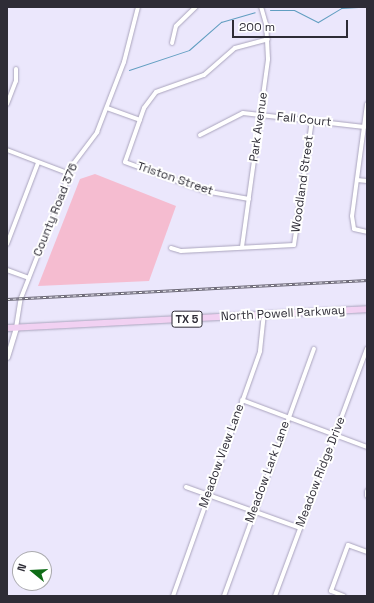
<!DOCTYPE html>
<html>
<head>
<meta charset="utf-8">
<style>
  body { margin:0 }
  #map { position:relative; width:374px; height:603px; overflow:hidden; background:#ebe7fc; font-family:"Space Grotesk",sans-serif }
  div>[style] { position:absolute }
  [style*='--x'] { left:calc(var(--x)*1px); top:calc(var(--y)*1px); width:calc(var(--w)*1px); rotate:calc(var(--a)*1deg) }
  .green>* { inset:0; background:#f5bcd0 }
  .stream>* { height:1px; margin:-0.5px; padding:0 0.5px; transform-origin:0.5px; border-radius:0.5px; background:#619ec1 }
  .roads { filter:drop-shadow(0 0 1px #aaa4bd) drop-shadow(0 0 1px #aaa4bd) }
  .minor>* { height:4px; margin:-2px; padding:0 2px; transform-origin:2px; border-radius:2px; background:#fff }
  .tertiary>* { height:5px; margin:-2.5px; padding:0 2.5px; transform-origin:2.5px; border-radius:2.5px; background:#fff }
  .primary>* { height:6px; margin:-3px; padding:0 3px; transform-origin:3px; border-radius:3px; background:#f1d1f2 }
  .rail>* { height:2.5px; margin-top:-1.25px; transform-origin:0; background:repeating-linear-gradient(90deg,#fff 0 3px,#6b6875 0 6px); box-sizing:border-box; border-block:1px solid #6b6875 }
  span { translate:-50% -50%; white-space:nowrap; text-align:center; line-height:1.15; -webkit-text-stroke:4px #fff; paint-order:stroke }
  .shield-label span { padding:1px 3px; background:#fff; border:1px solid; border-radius:3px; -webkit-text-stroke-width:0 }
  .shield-label { font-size:11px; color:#2e2c36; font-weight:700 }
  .street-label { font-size:12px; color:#2e2c36 }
  .frame { position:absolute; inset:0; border:8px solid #2e2c36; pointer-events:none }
  .north { position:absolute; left:12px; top:551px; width:40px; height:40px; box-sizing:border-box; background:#fff; border:1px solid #ababaf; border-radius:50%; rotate:288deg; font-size:11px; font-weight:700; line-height:16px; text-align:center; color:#2e2c36 }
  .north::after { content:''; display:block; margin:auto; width:14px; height:18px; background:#0f6c17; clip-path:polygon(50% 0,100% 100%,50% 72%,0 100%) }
  .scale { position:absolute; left:232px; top:20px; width:116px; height:18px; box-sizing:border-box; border:2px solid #2e2c36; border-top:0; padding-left:5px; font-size:12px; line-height:14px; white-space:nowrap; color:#2e2c36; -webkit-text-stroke:3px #fff; paint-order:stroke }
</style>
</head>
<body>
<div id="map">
  <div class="green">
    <div style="clip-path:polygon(95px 174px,176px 206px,149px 281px,38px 286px,80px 179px)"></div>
  </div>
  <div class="stream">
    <div style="--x:270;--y:10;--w:24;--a:0"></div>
    <div style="--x:294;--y:10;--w:27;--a:27"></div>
    <div style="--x:318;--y:22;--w:27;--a:-31"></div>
    <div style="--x:341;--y:8;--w:17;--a:-3"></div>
    <div style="--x:129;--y:70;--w:63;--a:-18.4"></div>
    <div style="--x:189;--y:50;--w:43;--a:-41.2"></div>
    <div style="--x:221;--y:22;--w:35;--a:-16"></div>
  </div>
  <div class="roads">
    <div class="minor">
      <div style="--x:172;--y:43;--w:17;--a:-77"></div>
      <div style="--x:176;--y:26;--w:28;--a:-44"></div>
      <div style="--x:7;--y:104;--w:25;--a:-69"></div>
      <div style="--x:16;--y:81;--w:12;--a:-90"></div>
      <div style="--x:367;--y:104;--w:113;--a:97.6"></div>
      <div style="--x:352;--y:216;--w:13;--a:81"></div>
      <div style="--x:354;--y:229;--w:13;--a:13"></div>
      <div style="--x:107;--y:108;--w:35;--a:20"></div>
      <div style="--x:200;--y:135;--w:48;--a:-27.1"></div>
      <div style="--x:243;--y:113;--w:122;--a:6.6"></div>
      <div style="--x:7;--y:150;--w:67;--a:20.9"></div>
      <div style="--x:357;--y:180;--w:10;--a:6"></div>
      <div style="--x:249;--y:199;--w:45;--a:-169.7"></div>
      <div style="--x:205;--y:191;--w:85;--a:-160.1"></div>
      <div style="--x:125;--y:162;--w:57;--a:-70.6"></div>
      <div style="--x:144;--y:108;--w:20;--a:-53"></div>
      <div style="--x:156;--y:92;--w:51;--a:-19.5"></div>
      <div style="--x:204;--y:75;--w:41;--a:-41.1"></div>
      <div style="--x:235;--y:48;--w:34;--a:-15"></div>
      <div style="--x:7;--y:244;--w:87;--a:-69.1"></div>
      <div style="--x:242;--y:247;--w:190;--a:-82.1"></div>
      <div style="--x:268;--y:59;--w:35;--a:-93"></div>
      <div style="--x:266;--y:24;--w:18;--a:-106"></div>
      <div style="--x:171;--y:248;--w:10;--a:17"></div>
      <div style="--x:181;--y:251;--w:113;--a:-3"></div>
      <div style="--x:294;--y:245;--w:126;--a:-81.8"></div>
      <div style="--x:7;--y:270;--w:23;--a:20"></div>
      <div style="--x:16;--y:328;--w:30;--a:-81"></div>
      <div style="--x:21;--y:298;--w:145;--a:-68.6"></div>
      <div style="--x:74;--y:163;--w:39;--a:-53"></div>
      <div style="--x:97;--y:132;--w:75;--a:-68.9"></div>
      <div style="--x:124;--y:62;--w:57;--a:-75.7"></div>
      <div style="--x:242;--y:400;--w:134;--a:20.6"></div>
      <div style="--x:186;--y:487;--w:121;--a:19.8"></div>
      <div style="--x:367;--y:491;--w:5;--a:90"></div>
      <div style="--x:173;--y:596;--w:260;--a:-70.4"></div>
      <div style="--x:260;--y:351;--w:36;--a:-84"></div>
      <div style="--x:224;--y:596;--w:263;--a:-70"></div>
      <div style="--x:275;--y:596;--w:264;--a:-69.6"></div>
      <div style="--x:344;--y:596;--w:14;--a:-159"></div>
      <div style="--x:331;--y:591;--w:49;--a:-69.7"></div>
      <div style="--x:348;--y:545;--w:20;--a:20"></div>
    </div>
    <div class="tertiary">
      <div style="--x:7;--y:357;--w:30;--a:-73"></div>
    </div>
    <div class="primary">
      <div style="--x:7;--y:328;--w:361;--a:-3"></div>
    </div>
  </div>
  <div class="rail">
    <div style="--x:7;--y:299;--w:361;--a:-3"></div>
  </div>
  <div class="shield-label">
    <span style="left:187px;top:319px">TX 5</span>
  </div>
  <div class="street-label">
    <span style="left:304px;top:120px;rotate:6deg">Fall Court</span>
    <span style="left:259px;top:127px;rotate:-82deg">Park Avenue</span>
    <span style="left:175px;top:179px;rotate:19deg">Triston Street</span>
    <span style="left:303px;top:184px;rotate:-82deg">Woodland Street</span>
    <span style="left:56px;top:210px;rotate:-68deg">County Road 376</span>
    <span style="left:283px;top:314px;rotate:-3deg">North Powell Parkway</span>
    <span style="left:222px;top:456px;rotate:-70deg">Meadow View Lane</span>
    <span style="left:268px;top:472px;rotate:-70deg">Meadow Lark Lane</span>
    <span style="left:321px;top:472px;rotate:-69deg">Meadow Ridge Drive</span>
  </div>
  <div class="frame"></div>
  <div class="north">N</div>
  <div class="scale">200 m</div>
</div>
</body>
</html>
